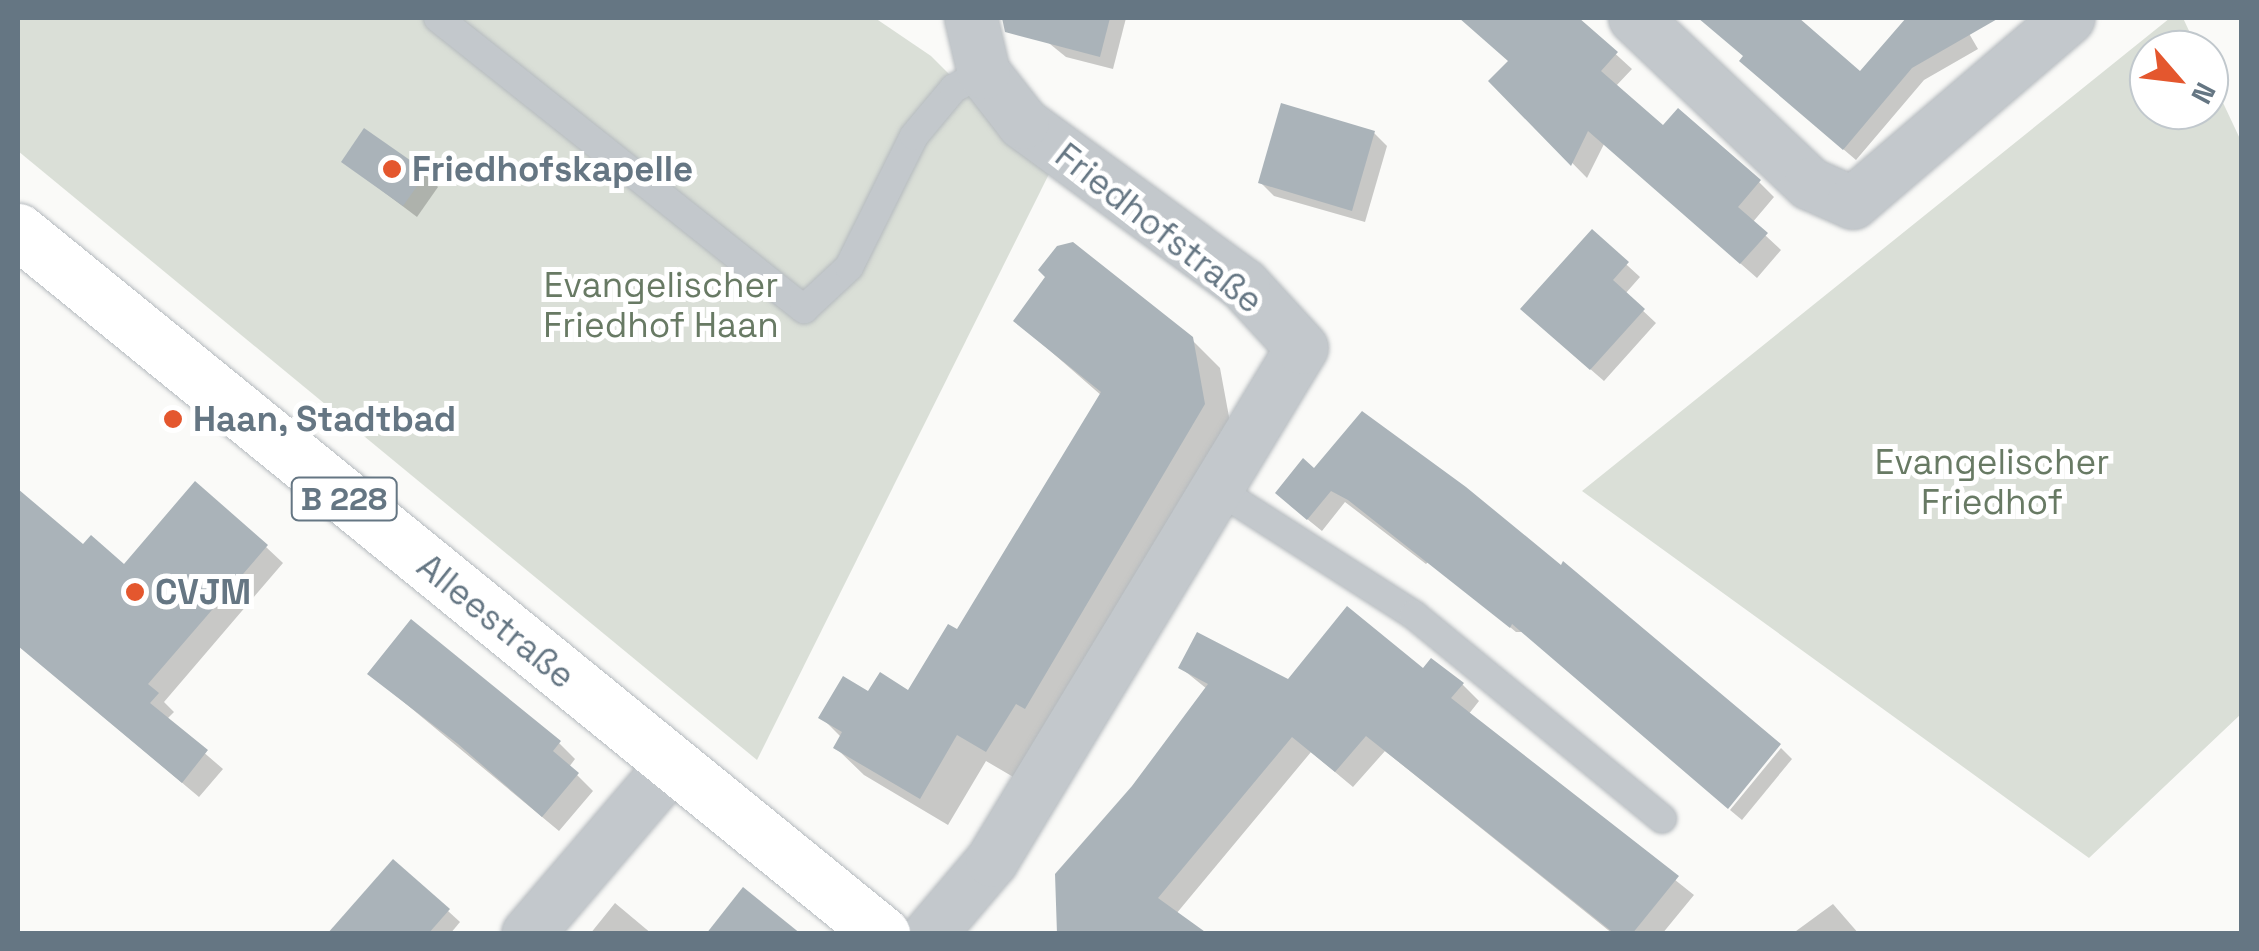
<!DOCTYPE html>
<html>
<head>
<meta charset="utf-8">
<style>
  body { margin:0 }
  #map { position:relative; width:2259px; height:951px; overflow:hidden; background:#fafaf8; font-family:"Space Grotesk",sans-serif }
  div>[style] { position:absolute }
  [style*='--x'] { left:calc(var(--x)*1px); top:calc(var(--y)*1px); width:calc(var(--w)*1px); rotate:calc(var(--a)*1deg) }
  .green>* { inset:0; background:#dadfd7 }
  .shadow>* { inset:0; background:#0003 }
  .building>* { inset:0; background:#aab3b9 }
  .roads { filter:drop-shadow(0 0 2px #b5babe) drop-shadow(0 0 2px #b5babe) }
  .service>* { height:28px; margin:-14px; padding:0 14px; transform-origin:14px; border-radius:14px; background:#c3c8cc }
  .minor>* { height:52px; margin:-26px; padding:0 26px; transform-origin:26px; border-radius:26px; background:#c3c8cc }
  .primary>* { height:55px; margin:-27.5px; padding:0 27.5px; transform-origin:27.5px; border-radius:27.5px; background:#fff }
  .dots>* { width:28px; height:28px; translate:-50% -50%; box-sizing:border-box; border:5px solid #fff; border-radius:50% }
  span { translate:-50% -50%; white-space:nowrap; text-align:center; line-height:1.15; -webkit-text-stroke:10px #fff; paint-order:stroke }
  .shield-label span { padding:2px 8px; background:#fff; border:2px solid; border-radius:8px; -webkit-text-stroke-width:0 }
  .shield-label { font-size:32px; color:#657683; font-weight:700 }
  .poi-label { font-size:35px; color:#657683; font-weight:700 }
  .left { translate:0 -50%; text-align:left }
  .street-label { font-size:35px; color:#657683 }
  .park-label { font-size:35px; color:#687a64 }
  .frame { position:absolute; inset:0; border:20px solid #657683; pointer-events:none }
  .north { position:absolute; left:2129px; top:30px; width:100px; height:100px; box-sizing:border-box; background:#fff; border:2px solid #c1c8cd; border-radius:50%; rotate:118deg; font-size:28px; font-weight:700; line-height:40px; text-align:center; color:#657683 }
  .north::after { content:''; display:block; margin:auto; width:35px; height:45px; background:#e4572e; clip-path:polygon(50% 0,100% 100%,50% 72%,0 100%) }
</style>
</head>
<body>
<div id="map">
  <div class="green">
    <div style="clip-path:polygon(18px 18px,875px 18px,931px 56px,1049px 174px,757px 760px,18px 151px)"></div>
    <div style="clip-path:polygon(2170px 18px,2183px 18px,2198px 50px,2149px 50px,2149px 110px,2209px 110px,2209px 73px,2241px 141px,2241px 714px,2089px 858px,1582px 491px)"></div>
  </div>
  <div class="shadow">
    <div style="clip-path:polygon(1018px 18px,1126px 18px,1113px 69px,1066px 57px)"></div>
    <div style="clip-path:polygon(1461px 18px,1576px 18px,1632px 69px,1615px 87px,1664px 129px,1759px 182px,1774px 197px,1752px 223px,1781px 250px,1757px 278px,1604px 144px,1587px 178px,1492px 81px,1510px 62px)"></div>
    <div style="clip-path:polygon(1706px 18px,1795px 18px,1860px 74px,1914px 18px,1960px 18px,1978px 49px,1924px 80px,1856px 160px,1754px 73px,1745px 57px)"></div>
    <div style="clip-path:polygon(1374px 133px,1387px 146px,1365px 222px,1274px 196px,1261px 183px)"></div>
    <div style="clip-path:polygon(344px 162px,425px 174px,438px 187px,417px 217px)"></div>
    <div style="clip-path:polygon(1592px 233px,1640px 277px,1625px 294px,1656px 323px,1604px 381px,1536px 322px)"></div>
    <div style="clip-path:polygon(1016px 321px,1191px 339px,1220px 368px,1232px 433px,1015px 778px,986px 761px,948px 825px,864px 775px,836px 748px,842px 738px,821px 717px,869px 694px,909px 693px,957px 633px,1102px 396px)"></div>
    <div style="clip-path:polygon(1315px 472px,1523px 632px,1516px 632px,1429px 561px,1426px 564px,1345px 502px,1322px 531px,1291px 506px)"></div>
    <div style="clip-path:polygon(18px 493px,84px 548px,124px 567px,266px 547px,283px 563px,164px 702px,174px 712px,166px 720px,223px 769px,199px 797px,18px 645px)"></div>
    <div style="clip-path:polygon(1181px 668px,1289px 682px,1424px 671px,1462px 684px,1479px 701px,1468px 715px,1694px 895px,1662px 934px,1613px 934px,1385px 751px,1353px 787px,1311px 752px,1176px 914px,1063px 934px,1134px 788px,1207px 689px)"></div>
    <div style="clip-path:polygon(370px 674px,559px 743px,575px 759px,569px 767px,593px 791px,559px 831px)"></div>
    <div style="clip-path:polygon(1781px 748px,1792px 759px,1742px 820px,1730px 810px)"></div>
    <div style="clip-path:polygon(615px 903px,652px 934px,590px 934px)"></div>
    <div style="clip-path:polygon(1833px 904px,1859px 934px,1792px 934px)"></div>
    <div style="clip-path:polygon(448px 911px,460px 922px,450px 934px,357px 934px)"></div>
  </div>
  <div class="building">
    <div style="clip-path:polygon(1002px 18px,1110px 18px,1100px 57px,1005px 32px)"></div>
    <div style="clip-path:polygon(1459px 18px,1579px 18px,1618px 52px,1601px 71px,1663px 125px,1678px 108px,1761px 180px,1738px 207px,1768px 233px,1740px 264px,1588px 131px,1571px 166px,1488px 81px,1508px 61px)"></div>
    <div style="clip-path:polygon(1698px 18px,1799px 18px,1860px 71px,1906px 18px,1999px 18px,1912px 68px,1843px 150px,1739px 61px,1743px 56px)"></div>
    <div style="clip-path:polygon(1281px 103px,1375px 131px,1352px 211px,1258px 183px)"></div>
    <div style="clip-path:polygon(364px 128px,427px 172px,403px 206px,341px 162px)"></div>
    <div style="clip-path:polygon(1592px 229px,1629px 262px,1613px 280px,1645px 309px,1590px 370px,1520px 309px)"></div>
    <div style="clip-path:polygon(1073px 242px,1193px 337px,1205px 404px,1025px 709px,1016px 704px,986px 752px,957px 735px,920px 799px,833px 748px,842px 732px,818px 718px,843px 676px,868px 691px,880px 672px,908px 690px,948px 624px,957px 629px,1101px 392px,1013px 321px,1045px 277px,1038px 270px,1057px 246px)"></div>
    <div style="clip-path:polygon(1362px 411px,1466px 487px,1561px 565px,1563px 561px,1781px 744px,1728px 809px,1512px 624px,1510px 628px,1348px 500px,1331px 491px,1307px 520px,1275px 493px,1303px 458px,1314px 468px)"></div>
    <div style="clip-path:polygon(195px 481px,268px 545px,148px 684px,159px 693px,150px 703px,208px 750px,182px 783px,18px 646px,18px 489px,83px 544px,91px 535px,124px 564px)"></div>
    <div style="clip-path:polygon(1347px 606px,1423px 668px,1431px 658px,1464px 683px,1451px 698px,1679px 876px,1632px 934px,1615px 934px,1366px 736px,1335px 772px,1292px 737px,1158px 898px,1208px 934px,1057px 934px,1055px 874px,1132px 786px,1208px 684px,1178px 668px,1197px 632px,1288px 679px)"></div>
    <div style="clip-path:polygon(411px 619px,561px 741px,553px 751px,579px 773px,542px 817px,458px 744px,367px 674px)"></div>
    <div style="clip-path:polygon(393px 859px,450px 909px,428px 934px,327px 934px)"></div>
    <div style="clip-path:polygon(743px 887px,801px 934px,706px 934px)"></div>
  </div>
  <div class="roads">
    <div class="service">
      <div style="--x:438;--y:18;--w:468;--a:38.5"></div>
      <div style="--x:804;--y:309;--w:62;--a:-43"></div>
      <div style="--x:849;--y:267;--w:146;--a:-63.6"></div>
      <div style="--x:914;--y:136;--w:62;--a:-50.2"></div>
      <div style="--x:954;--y:88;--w:34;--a:-27"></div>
      <div style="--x:1217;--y:489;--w:234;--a:32.6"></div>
      <div style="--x:1414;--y:615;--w:321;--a:39.4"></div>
    </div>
    <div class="minor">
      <div style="--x:1635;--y:18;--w:241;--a:43.5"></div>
      <div style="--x:1810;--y:184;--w:47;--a:23.8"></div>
      <div style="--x:1853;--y:203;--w:284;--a:-40.6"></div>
      <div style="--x:528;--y:934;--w:223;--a:-49.5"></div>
      <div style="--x:930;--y:934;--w:96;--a:-49.7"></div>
      <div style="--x:992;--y:861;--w:599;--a:-58.86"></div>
      <div style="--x:1302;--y:348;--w:86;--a:-132.6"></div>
      <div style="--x:1244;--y:285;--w:274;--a:-143.8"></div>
      <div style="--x:1023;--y:123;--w:63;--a:-128"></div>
      <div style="--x:984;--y:73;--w:57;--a:-103.3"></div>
    </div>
    <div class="primary">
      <div style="--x:18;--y:231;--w:1114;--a:39.13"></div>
    </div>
  </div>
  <div class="dots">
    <div style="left:392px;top:169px;background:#e4572e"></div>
    <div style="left:173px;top:419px;background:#e4572e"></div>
    <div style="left:135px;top:592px;background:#e4572e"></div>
  </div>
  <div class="shield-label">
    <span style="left:344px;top:499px">B 228</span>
  </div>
  <div class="poi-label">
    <span class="left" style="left:412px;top:169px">Friedhofskapelle</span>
    <span class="left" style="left:193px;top:419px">Haan, Stadtbad</span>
    <span class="left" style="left:155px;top:592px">CVJM</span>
  </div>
  <div class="street-label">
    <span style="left:1159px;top:228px;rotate:38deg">Friedhofstraße</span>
    <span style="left:496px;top:621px;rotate:39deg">Alleestraße</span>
  </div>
  <div class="park-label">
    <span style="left:661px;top:305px">Evangelischer<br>Friedhof Haan</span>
    <span style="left:1992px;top:482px">Evangelischer<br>Friedhof</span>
  </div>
  <div class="frame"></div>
  <div class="north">N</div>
</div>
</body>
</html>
